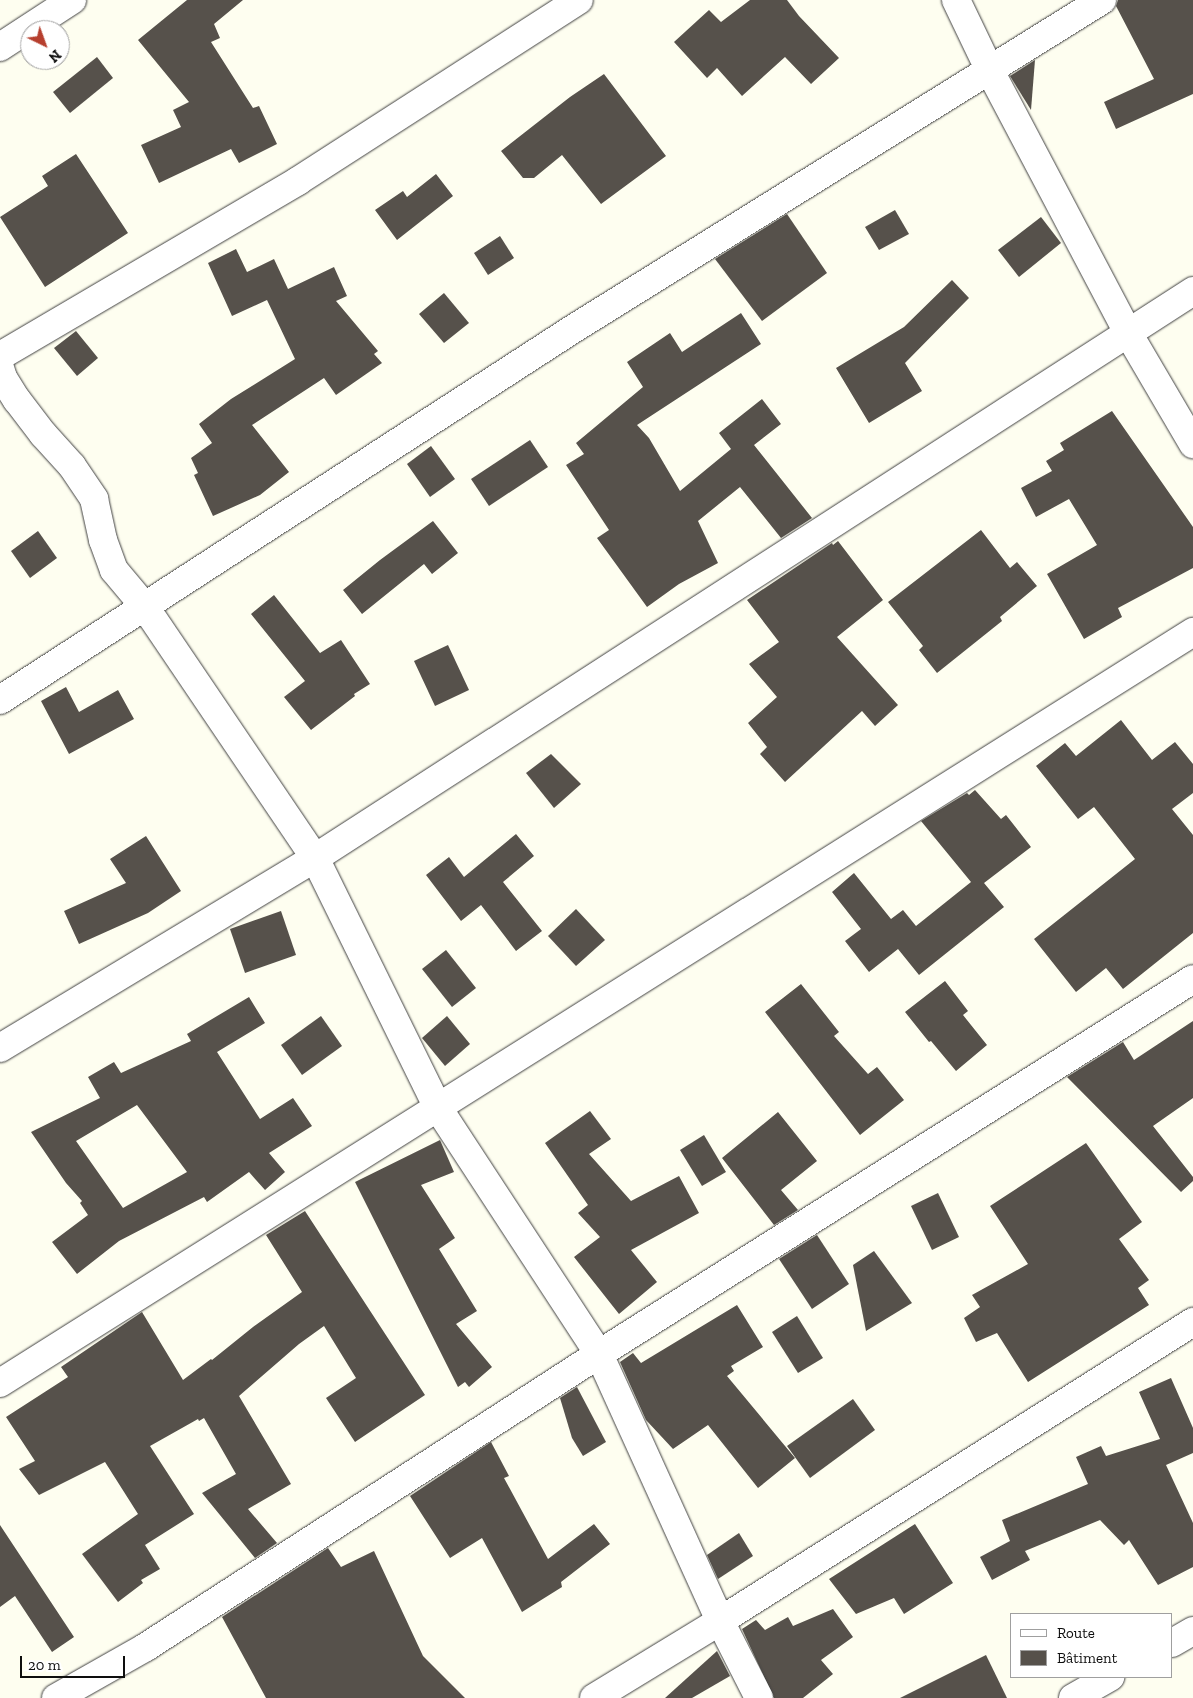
<!DOCTYPE html>
<html>
<head>
<meta charset="utf-8">
<style>
  body { margin:0 }
  #map { position:relative; width:1193px; height:1698px; overflow:hidden; background:#fefef0; font-family:"Zilla Slab",serif }
  div>[style] { position:absolute }
  [style*='--x'] { left:calc(var(--x)*1px); top:calc(var(--y)*1px); width:calc(var(--w)*1px); rotate:calc(var(--a)*1deg) }
  .building>* { inset:0; background:#56514b }
  .roads { filter:drop-shadow(0 0 1px #414141) drop-shadow(0 0 1px #414141) }
  .minor>* { height:28px; margin:-14px; padding:0 14px; transform-origin:14px; border-radius:14px; background:#fff }
  span { translate:-50% -50%; white-space:nowrap; text-align:center; line-height:1.15; -webkit-text-stroke:5px #fff; paint-order:stroke }
  .legend { position:absolute; left:1010px; top:1613px; width:162px; height:65px; box-sizing:border-box; background:#fff; border:1px solid #9f9f9f; margin:0; padding:6px 9px; list-style:none; font-size:15px; color:#0e0e0e }
  .legend li { display:flex; align-items:center; gap:10px; height:25px }
  .legend b { width:25px; border:1px solid #9f9f9f }
  .north { position:absolute; left:20px; top:20px; width:50px; height:50px; box-sizing:border-box; background:#fff; border:1px solid #9f9f9f; border-radius:50%; rotate:138deg; font-size:14px; font-weight:700; line-height:20px; text-align:center; color:#0e0e0e }
  .north::after { content:''; display:block; margin:auto; width:18px; height:22px; background:#b63f2e; clip-path:polygon(50% 0,100% 100%,50% 72%,0 100%) }
  .scale { position:absolute; left:20px; top:1656px; width:105px; height:22px; box-sizing:border-box; border:2px solid #0e0e0e; border-top:0; padding-left:6px; font-size:15px; line-height:18px; white-space:nowrap; color:#0e0e0e; -webkit-text-stroke:4px #fff; paint-order:stroke }
</style>
</head>
<body>
<div id="map">
  <div class="building">
    <div style="clip-path:polygon(187px 0,243px 0,214px 24px,220px 38px,211px 42px,253px 108px,259px 106px,277px 144px,239px 163px,231px 149px,159px 183px,141px 145px,181px 127px,173px 110px,189px 102px,138px 40px)"></div>
    <div style="clip-path:polygon(750px 0,787px 0,799px 16px,839px 58px,811px 84px,785px 57px,742px 96px,717px 68px,707px 78px,674px 42px,709px 10px,721px 22px)"></div>
    <div style="clip-path:polygon(1118px 0,1193px 0,1193px 94px,1116px 129px,1104px 102px,1154px 79px,1116px 6px)"></div>
    <div style="clip-path:polygon(97px 57px,113px 78px,70px 113px,53px 92px)"></div>
    <div style="clip-path:polygon(1035px 60px,1031px 110px,1010px 76px)"></div>
    <div style="clip-path:polygon(604px 74px,666px 156px,601px 204px,562px 155px,534px 178px,523px 178px,501px 151px,570px 97px)"></div>
    <div style="clip-path:polygon(76px 154px,128px 233px,45px 287px,0 217px,48px 186px,42px 176px)"></div>
    <div style="clip-path:polygon(436px 174px,453px 196px,397px 240px,375px 210px,403px 191px,407px 197px)"></div>
    <div style="clip-path:polygon(895px 210px,909px 234px,879px 250px,865px 227px)"></div>
    <div style="clip-path:polygon(787px 214px,827px 273px,762px 321px,715px 259px)"></div>
    <div style="clip-path:polygon(1041px 217px,1061px 243px,1019px 277px,998px 250px)"></div>
    <div style="clip-path:polygon(500px 236px,514px 258px,488px 275px,474px 253px)"></div>
    <div style="clip-path:polygon(236px 249px,247px 272px,274px 259px,288px 289px,334px 267px,347px 296px,336px 301px,378px 351px,374px 354px,382px 363px,336px 395px,324px 378px,252px 425px,289px 472px,260px 495px,213px 516px,194px 475px,198px 473px,191px 458px,212px 443px,199px 424px,231px 399px,295px 359px,267px 300px,232px 316px,208px 263px)"></div>
    <div style="clip-path:polygon(952px 280px,969px 298px,905px 363px,922px 391px,869px 423px,836px 368px,904px 327px)"></div>
    <div style="clip-path:polygon(444px 293px,469px 323px,444px 343px,419px 314px)"></div>
    <div style="clip-path:polygon(741px 313px,761px 344px,637px 425px,649px 438px,680px 491px,731px 449px,719px 433px,762px 399px,781px 424px,754px 445px,812px 518px,781px 538px,740px 487px,698px 521px,718px 563px,679px 584px,647px 607px,597px 538px,609px 530px,566px 465px,584px 454px,576px 443px,643px 387px,627px 362px,670px 333px,682px 352px)"></div>
    <div style="clip-path:polygon(76px 331px,98px 358px,77px 376px,54px 348px)"></div>
    <div style="clip-path:polygon(1112px 411px,1193px 527px,1193px 568px,1118px 608px,1122px 617px,1084px 639px,1047px 574px,1097px 545px,1069px 499px,1036px 517px,1021px 488px,1052px 471px,1046px 461px,1064px 450px,1060px 443px)"></div>
    <div style="clip-path:polygon(530px 440px,548px 467px,489px 506px,471px 479px)"></div>
    <div style="clip-path:polygon(431px 446px,455px 479px,430px 497px,407px 464px)"></div>
    <div style="clip-path:polygon(433px 521px,458px 553px,432px 574px,424px 564px,362px 614px,343px 590px,380px 560px)"></div>
    <div style="clip-path:polygon(981px 530px,1010px 568px,1017px 562px,1037px 586px,1000px 617px,1002px 621px,937px 673px,919px 650px,923px 646px,888px 602px)"></div>
    <div style="clip-path:polygon(38px 531px,57px 558px,30px 578px,11px 551px)"></div>
    <div style="clip-path:polygon(838px 541px,883px 600px,837px 637px,898px 705px,875px 726px,862px 711px,785px 782px,760px 754px,767px 747px,748px 723px,777px 697px,749px 664px,779px 642px,747px 600px,832px 543px,833px 545px)"></div>
    <div style="clip-path:polygon(274px 595px,320px 653px,341px 640px,370px 684px,354px 694px,355px 696px,311px 730px,284px 697px,305px 681px,251px 614px)"></div>
    <div style="clip-path:polygon(448px 645px,469px 690px,435px 706px,414px 661px)"></div>
    <div style="clip-path:polygon(66px 687px,79px 712px,118px 690px,134px 719px,69px 754px,41px 701px)"></div>
    <div style="clip-path:polygon(1121px 720px,1152px 760px,1175px 742px,1193px 764px,1193px 793px,1172px 809px,1193px 835px,1193px 933px,1123px 989px,1106px 968px,1076px 992px,1034px 939px,1135px 859px,1094px 807px,1078px 819px,1036px 766px,1065px 743px,1076px 756px)"></div>
    <div style="clip-path:polygon(551px 754px,581px 784px,554px 808px,526px 773px)"></div>
    <div style="clip-path:polygon(975px 790px,1001px 819px,1006px 815px,1031px 847px,984px 883px,1004px 907px,919px 975px,898px 949px,869px 972px,845px 941px,861px 929px,832px 892px,854px 873px,891px 919px,903px 910px,916px 926px,971px 882px,921px 821px,967px 793px,969px 795px)"></div>
    <div style="clip-path:polygon(516px 834px,534px 856px,503px 882px,542px 931px,516px 951px,481px 905px,461px 921px,426px 875px,449px 857px,464px 877px)"></div>
    <div style="clip-path:polygon(146px 836px,181px 891px,148px 913px,79px 944px,64px 911px,126px 883px,110px 859px)"></div>
    <div style="clip-path:polygon(576px 909px,605px 940px,576px 966px,548px 936px)"></div>
    <div style="clip-path:polygon(281px 911px,296px 955px,245px 973px,230px 929px)"></div>
    <div style="clip-path:polygon(446px 950px,476px 988px,452px 1007px,422px 969px)"></div>
    <div style="clip-path:polygon(945px 981px,968px 1011px,963px 1015px,987px 1045px,956px 1071px,931px 1041px,929px 1042px,905px 1012px)"></div>
    <div style="clip-path:polygon(801px 984px,839px 1032px,834px 1036px,868px 1074px,877px 1067px,904px 1100px,860px 1135px,765px 1012px)"></div>
    <div style="clip-path:polygon(evenodd,249px 997px,265px 1023px,217px 1052px,260px 1119px,293px 1098px,312px 1126px,269px 1153px,285px 1172px,265px 1190px,249px 1172px,207px 1202px,204px 1197px,119px 1241px,77px 1274px,52px 1242px,88px 1215px,80px 1203px,82px 1201px,66px 1183px,31px 1132px,100px 1098px,88px 1077px,114px 1062px,121px 1073px,191px 1041px,187px 1034px,249px 997px,137px 1105px,187px 1172px,123px 1208px,76px 1141px,137px 1105px)"></div>
    <div style="clip-path:polygon(321px 1016px,342px 1046px,302px 1075px,281px 1045px)"></div>
    <div style="clip-path:polygon(447px 1016px,470px 1044px,445px 1066px,422px 1038px)"></div>
    <div style="clip-path:polygon(1193px 1021px,1193px 1098px,1153px 1126px,1193px 1177px,1193px 1181px,1181px 1192px,1067px 1077px,1123px 1042px,1134px 1060px)"></div>
    <div style="clip-path:polygon(590px 1111px,611px 1139px,589px 1154px,631px 1201px,679px 1176px,699px 1213px,631px 1250px,657px 1282px,619px 1314px,574px 1257px,600px 1237px,578px 1213px,588px 1205px,545px 1143px)"></div>
    <div style="clip-path:polygon(778px 1112px,817px 1161px,781px 1190px,798px 1210px,774px 1225px,722px 1158px)"></div>
    <div style="clip-path:polygon(704px 1135px,726px 1172px,702px 1186px,680px 1150px)"></div>
    <div style="clip-path:polygon(440px 1140px,454px 1172px,421px 1185px,455px 1238px,439px 1249px,477px 1311px,456px 1324px,492px 1367px,469px 1387px,465px 1382px,458px 1387px,355px 1182px)"></div>
    <div style="clip-path:polygon(1086px 1143px,1142px 1222px,1119px 1239px,1149px 1280px,1138px 1288px,1149px 1305px,1028px 1382px,997px 1333px,976px 1342px,964px 1318px,980px 1307px,972px 1295px,1028px 1264px,990px 1206px)"></div>
    <div style="clip-path:polygon(938px 1193px,959px 1237px,932px 1250px,911px 1206px)"></div>
    <div style="clip-path:polygon(305px 1211px,425px 1395px,355px 1442px,326px 1398px,356px 1378px,324px 1326px,299px 1344px,239px 1396px,291px 1484px,248px 1509px,277px 1543px,255px 1558px,202px 1493px,236px 1474px,204px 1418px,199px 1421px,198px 1419px,150px 1446px,194px 1514px,145px 1545px,160px 1569px,141px 1580px,143px 1583px,118px 1602px,82px 1554px,138px 1514px,105px 1462px,39px 1495px,19px 1469px,35px 1461px,6px 1417px,68px 1377px,61px 1367px,142px 1312px,183px 1380px,211px 1359px,212px 1360px,253px 1327px,302px 1292px,266px 1235px)"></div>
    <div style="clip-path:polygon(817px 1235px,849px 1284px,812px 1309px,779px 1259px)"></div>
    <div style="clip-path:polygon(874px 1251px,912px 1303px,866px 1331px,853px 1265px)"></div>
    <div style="clip-path:polygon(737px 1305px,763px 1347px,731px 1366px,734px 1371px,727px 1376px,795px 1458px,758px 1488px,708px 1425px,673px 1449px,646px 1420px,620px 1362px,633px 1353px,641px 1363px)"></div>
    <div style="clip-path:polygon(797px 1316px,823px 1358px,798px 1373px,772px 1332px)"></div>
    <div style="clip-path:polygon(1171px 1378px,1193px 1428px,1193px 1453px,1166px 1465px,1193px 1523px,1193px 1567px,1158px 1585px,1129px 1540px,1124px 1545px,1100px 1520px,1025px 1551px,1030px 1560px,992px 1580px,980px 1557px,1010px 1541px,1002px 1520px,1088px 1484px,1076px 1457px,1101px 1446px,1106px 1456px,1160px 1439px,1139px 1392px)"></div>
    <div style="clip-path:polygon(577px 1387px,606px 1442px,583px 1456px,572px 1438px,560px 1398px)"></div>
    <div style="clip-path:polygon(853px 1399px,875px 1430px,810px 1478px,787px 1446px)"></div>
    <div style="clip-path:polygon(491px 1442px,509px 1476px,504px 1478px,548px 1559px,594px 1524px,610px 1544px,561px 1582px,562px 1587px,522px 1612px,482px 1538px,450px 1558px,410px 1496px)"></div>
    <div style="clip-path:polygon(915px 1524px,953px 1583px,904px 1614px,894px 1598px,856px 1614px,829px 1579px)"></div>
    <div style="clip-path:polygon(0 1525px,74px 1637px,52px 1652px,15px 1596px,0 1607px)"></div>
    <div style="clip-path:polygon(739px 1533px,753px 1556px,718px 1579px,707px 1555px)"></div>
    <div style="clip-path:polygon(328px 1548px,341px 1567px,374px 1551px,423px 1656px,465px 1698px,266px 1698px,222px 1617px)"></div>
    <div style="clip-path:polygon(833px 1609px,853px 1637px,821px 1660px,833px 1674px,803px 1698px,774px 1698px,742px 1629px,756px 1620px,765px 1630px,788px 1617px,793px 1626px)"></div>
    <div style="clip-path:polygon(717px 1651px,730px 1676px,692px 1698px,665px 1698px)"></div>
    <div style="clip-path:polygon(986px 1655px,1007px 1698px,900px 1698px)"></div>
  </div>
  <div class="roads">
    <div class="minor">
      <div style="--x:956;--y:0;--w:79;--a:64.4"></div>
      <div style="--x:990;--y:71;--w:296;--a:62.2"></div>
      <div style="--x:1128;--y:333;--w:129;--a:59.6"></div>
      <div style="--x:0;--y:47;--w:86;--a:-33.1"></div>
      <div style="--x:0;--y:356;--w:346;--a:-30.4"></div>
      <div style="--x:298;--y:181;--w:334;--a:-32.8"></div>
      <div style="--x:0;--y:368;--w:10;--a:73"></div>
      <div style="--x:3;--y:378;--w:26;--a:58"></div>
      <div style="--x:17;--y:400;--w:43;--a:52.6"></div>
      <div style="--x:43;--y:434;--w:43;--a:47.8"></div>
      <div style="--x:72;--y:466;--w:40;--a:56"></div>
      <div style="--x:94;--y:499;--w:42;--a:77.6"></div>
      <div style="--x:103;--y:540;--w:32;--a:70"></div>
      <div style="--x:114;--y:570;--w:48;--a:50"></div>
      <div style="--x:145;--y:607;--w:303;--a:55.9"></div>
      <div style="--x:315;--y:858;--w:279;--a:63.8"></div>
      <div style="--x:438;--y:1108;--w:294;--a:56.8"></div>
      <div style="--x:599;--y:1354;--w:293;--a:65.6"></div>
      <div style="--x:720;--y:1621;--w:86;--a:63.1"></div>
      <div style="--x:0;--y:700;--w:683;--a:-32.92"></div>
      <div style="--x:573;--y:329;--w:623;--a:-31.88"></div>
      <div style="--x:0;--y:1048;--w:368;--a:-31.1"></div>
      <div style="--x:315;--y:858;--w:1045;--a:-32.85"></div>
      <div style="--x:0;--y:1383;--w:1410;--a:-32.19"></div>
      <div style="--x:1172;--y:1643;--w:24;--a:-30"></div>
      <div style="--x:56;--y:1698;--w:103;--a:-29.5"></div>
      <div style="--x:146;--y:1647;--w:539;--a:-32.89"></div>
      <div style="--x:599;--y:1354;--w:702;--a:-32.26"></div>
      <div style="--x:594;--y:1698;--w:148;--a:-31.4"></div>
      <div style="--x:720;--y:1621;--w:560;--a:-32.3"></div>
      <div style="--x:1073;--y:1698;--w:43;--a:-29.6"></div>
    </div>
  </div>
  <ul class="legend">
  <li><b style="height:6px;background:#fff"></b>Route</li>
  <li><b style="height:14px;background:#56514b"></b>Bâtiment</li>
  </ul>
  <div class="north">N</div>
  <div class="scale">20 m</div>
</div>
</body>
</html>
